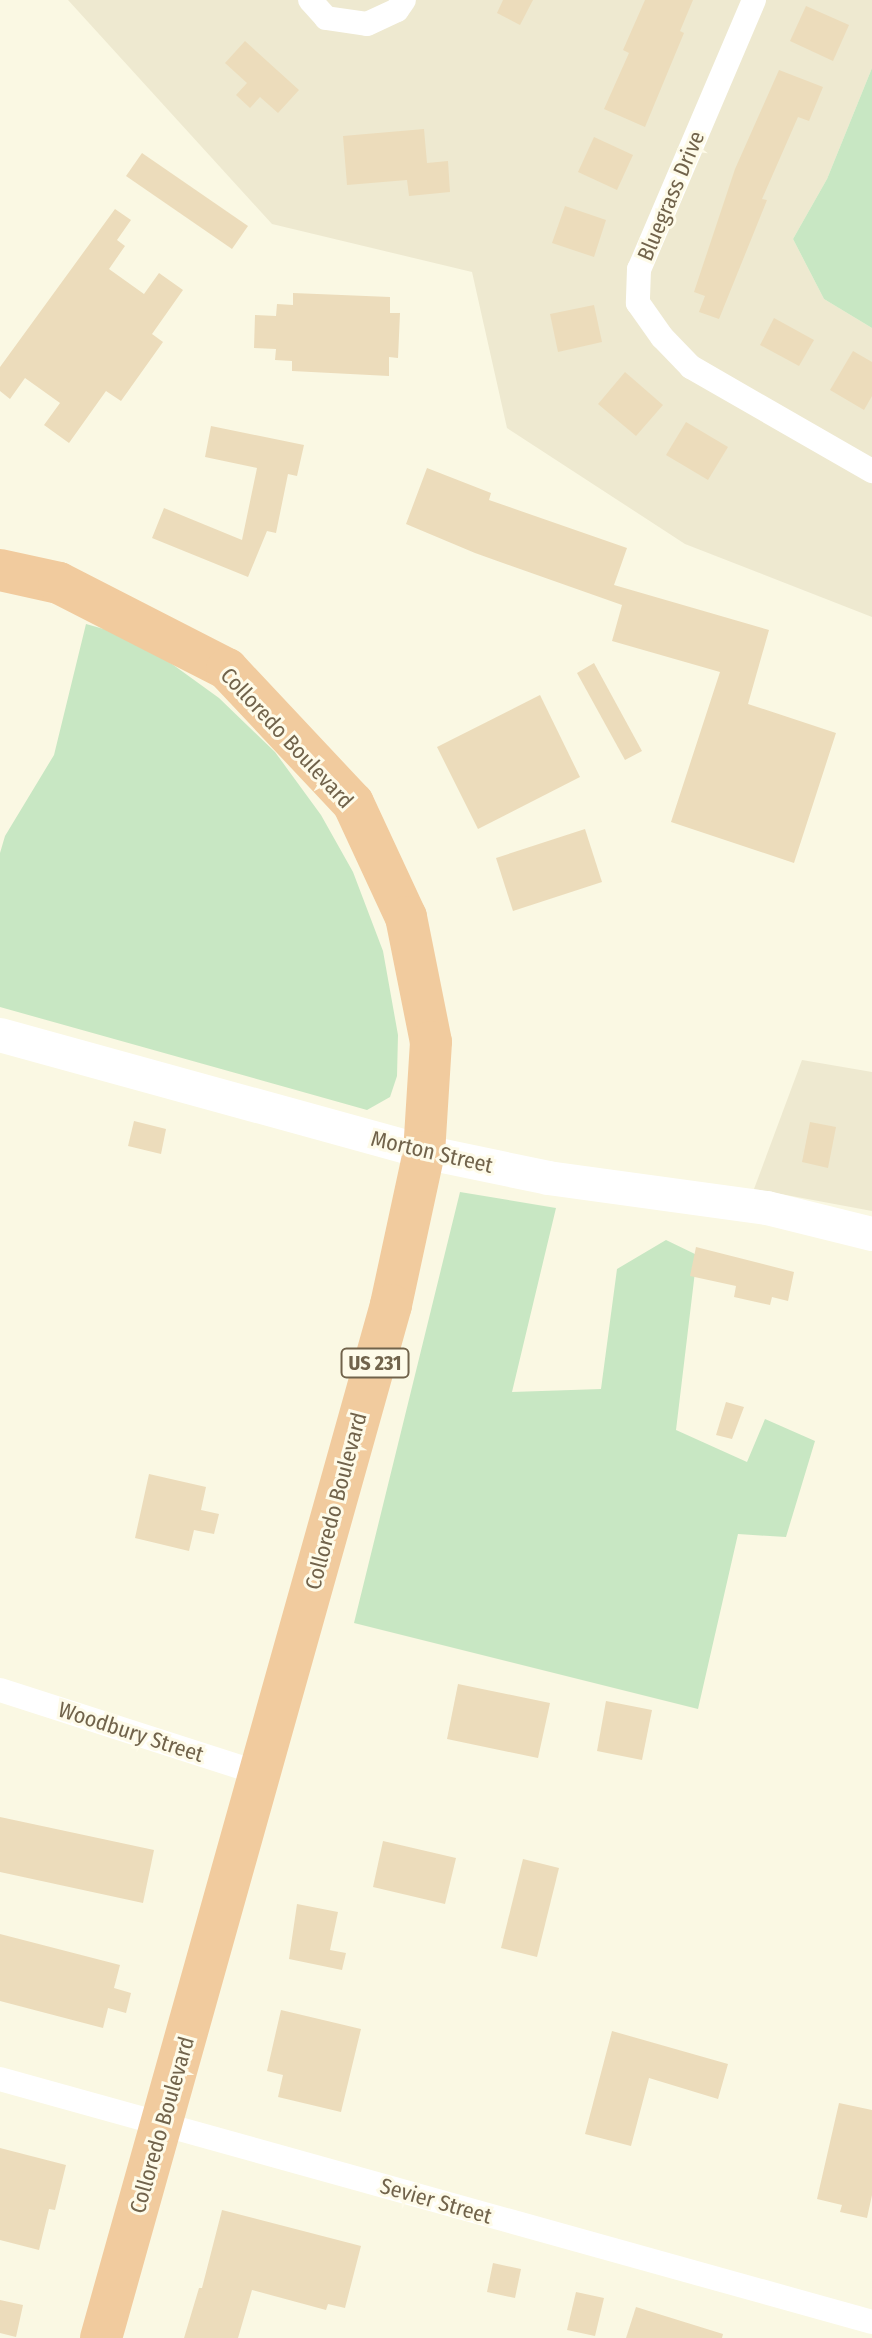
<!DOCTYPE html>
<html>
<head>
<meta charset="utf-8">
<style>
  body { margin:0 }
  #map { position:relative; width:872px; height:2338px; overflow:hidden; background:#faf8e3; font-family:"Fira Sans Condensed",sans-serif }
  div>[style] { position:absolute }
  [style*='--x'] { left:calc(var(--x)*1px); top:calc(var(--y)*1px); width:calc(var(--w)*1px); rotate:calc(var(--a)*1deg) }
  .residential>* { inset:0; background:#eee9d0 }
  .green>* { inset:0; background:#c8e7c3 }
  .building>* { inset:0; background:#ecdcbb }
  .street>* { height:24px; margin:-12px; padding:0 12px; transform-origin:12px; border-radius:12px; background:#fff }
  .secondary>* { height:34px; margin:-17px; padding:0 17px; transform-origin:17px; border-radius:17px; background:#fff }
  .highway>* { height:42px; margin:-21px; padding:0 21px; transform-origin:21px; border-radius:21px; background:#f1cb9e }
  span { translate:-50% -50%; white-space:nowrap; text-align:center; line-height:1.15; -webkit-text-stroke:6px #fefbe9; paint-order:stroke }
  .shield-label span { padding:2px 6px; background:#fefbe9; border:2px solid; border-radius:6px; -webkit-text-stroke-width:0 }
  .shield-label { font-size:20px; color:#71634b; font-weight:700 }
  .street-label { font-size:22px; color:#71634b }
</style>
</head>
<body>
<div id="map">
  <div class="residential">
    <div style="clip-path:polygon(68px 0,872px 0,872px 68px,827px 179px,793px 239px,824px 299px,872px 328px,872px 617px,685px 544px,507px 428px,472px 272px,272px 224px)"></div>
    <div style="clip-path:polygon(802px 1060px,872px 1072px,872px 1211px,754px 1189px)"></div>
  </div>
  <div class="green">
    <div style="clip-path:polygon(872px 68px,872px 328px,824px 299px,793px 239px,827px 179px)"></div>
    <div style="clip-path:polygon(86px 624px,118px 633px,172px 664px,219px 698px,275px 752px,321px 815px,353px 872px,383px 951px,398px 1035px,397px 1076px,390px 1097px,367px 1110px,0 1007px,0 853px,5px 836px,54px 755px)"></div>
    <div style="clip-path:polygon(460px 1192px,556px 1208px,512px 1392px,601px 1389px,617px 1269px,666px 1240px,697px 1255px,676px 1430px,747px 1462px,765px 1419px,815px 1441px,786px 1537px,738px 1534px,698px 1709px,354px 1623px)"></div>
  </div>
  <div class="building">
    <div style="clip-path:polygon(503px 0,533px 0,520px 25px,497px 13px)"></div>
    <div style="clip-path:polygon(645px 0,693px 0,680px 31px,684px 33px,645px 127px,604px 109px,629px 53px,623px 50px)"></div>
    <div style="clip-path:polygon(806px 6px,849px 25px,833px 61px,790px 41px)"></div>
    <div style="clip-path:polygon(245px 41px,299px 90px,278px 113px,260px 97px,250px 108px,236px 95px,247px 83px,225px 63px)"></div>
    <div style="clip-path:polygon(779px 70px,823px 87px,809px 121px,798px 117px,762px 199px,767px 200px,719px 319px,699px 312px,705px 296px,694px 292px,735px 169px)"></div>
    <div style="clip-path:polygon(424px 129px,427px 163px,448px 161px,450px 192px,409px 196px,407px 180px,347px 185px,343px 136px)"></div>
    <div style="clip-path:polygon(594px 137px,633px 155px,617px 190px,578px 172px)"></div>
    <div style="clip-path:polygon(142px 153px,248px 226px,232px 249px,126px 176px)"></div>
    <div style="clip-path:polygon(565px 206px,606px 220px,594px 257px,552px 243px)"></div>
    <div style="clip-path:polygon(115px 209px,131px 220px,117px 240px,125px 246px,109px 269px,144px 294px,159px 273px,183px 290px,152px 334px,163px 342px,121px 401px,106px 391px,69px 443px,44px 425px,60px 403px,25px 378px,10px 399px,0 391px,0 367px)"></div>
    <div style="clip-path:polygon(293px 293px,390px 297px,390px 313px,400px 313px,398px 358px,389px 357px,389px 376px,292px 371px,292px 361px,275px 360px,276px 349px,254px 348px,255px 315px,276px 316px,277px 304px,293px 305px)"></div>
    <div style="clip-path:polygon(594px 305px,602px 342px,558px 352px,550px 314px)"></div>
    <div style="clip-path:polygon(774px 318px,814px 340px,799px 366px,760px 345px)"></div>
    <div style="clip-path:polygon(853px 351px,872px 362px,872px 396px,864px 410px,830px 390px)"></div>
    <div style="clip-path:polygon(625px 372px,663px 405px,636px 436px,598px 404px)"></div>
    <div style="clip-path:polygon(686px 422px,728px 447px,708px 480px,666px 455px)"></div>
    <div style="clip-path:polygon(211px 426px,304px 445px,297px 476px,288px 474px,276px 533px,267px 531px,248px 577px,152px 538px,164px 508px,242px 540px,257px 468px,205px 457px)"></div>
    <div style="clip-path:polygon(427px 468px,491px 493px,489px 500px,627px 548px,614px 585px,769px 630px,748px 704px,836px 733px,794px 863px,671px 822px,720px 672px,612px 641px,622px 605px,475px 553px,406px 524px)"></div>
    <div style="clip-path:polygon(594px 663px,642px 751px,625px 760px,577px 673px)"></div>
    <div style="clip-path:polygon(540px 695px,580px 777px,478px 829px,437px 747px)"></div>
    <div style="clip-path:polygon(585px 829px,602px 882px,513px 911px,496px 858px)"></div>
    <div style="clip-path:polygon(134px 1121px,166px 1129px,161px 1154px,128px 1146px)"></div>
    <div style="clip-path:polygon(810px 1122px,836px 1127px,828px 1168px,802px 1162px)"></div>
    <div style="clip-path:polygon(696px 1247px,794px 1272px,788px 1301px,772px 1297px,770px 1305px,734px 1297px,736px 1286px,690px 1276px)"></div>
    <div style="clip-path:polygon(726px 1402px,744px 1407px,732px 1439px,716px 1435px)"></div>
    <div style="clip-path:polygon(149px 1474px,206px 1487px,201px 1510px,219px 1514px,214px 1534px,194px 1530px,189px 1551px,135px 1538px)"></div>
    <div style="clip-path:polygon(458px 1684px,550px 1703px,538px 1758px,447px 1739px)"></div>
    <div style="clip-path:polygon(606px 1701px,652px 1710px,642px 1760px,597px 1751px)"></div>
    <div style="clip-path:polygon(0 1817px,154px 1850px,143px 1903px,0 1872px)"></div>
    <div style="clip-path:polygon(383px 1841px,456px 1858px,445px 1904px,373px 1887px)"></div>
    <div style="clip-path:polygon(523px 1859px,559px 1868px,537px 1957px,501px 1948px)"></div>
    <div style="clip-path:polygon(297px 1904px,338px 1912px,330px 1950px,346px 1953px,342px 1970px,289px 1959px)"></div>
    <div style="clip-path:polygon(0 1934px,120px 1965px,114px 1988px,131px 1993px,126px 2013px,108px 2008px,103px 2028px,0 2001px)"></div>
    <div style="clip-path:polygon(281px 2010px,361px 2029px,341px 2112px,278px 2097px,283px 2075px,267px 2071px)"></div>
    <div style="clip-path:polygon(612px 2031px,728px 2064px,718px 2099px,649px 2078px,631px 2146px,585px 2134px)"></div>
    <div style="clip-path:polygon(839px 2103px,872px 2110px,872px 2195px,867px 2218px,840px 2212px,842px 2205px,817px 2199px)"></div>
    <div style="clip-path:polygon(0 2148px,66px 2165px,55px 2210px,49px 2209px,39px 2250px,0 2240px)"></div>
    <div style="clip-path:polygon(222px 2210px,361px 2246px,345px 2308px,328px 2304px,326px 2310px,252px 2290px,238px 2338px,184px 2338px,199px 2288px,202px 2288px)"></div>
    <div style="clip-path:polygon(493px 2263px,521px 2269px,515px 2298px,487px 2292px)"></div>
    <div style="clip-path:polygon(576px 2292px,604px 2298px,595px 2336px,567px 2330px)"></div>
    <div style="clip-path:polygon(0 2300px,23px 2305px,16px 2337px,0 2333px)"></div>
    <div style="clip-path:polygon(636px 2307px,723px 2334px,722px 2338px,626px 2338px)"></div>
  </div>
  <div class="street">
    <div style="--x:310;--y:0;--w:24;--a:48"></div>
    <div style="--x:326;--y:18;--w:41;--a:8.3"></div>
    <div style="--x:367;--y:24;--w:33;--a:-25"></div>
    <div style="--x:397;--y:10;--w:12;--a:-55"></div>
    <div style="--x:754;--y:0;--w:293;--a:113.1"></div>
    <div style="--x:639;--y:269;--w:34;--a:92"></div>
    <div style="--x:638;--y:303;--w:42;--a:54.8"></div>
    <div style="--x:662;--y:337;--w:42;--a:46"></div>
    <div style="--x:691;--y:367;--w:209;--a:29.9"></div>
    <div style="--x:0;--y:1690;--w:274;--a:17.8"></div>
    <div style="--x:0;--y:2079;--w:905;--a:15.57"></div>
  </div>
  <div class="secondary">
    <div style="--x:0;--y:1035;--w:440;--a:15.4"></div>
    <div style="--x:424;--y:1152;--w:127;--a:11.8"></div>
    <div style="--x:548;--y:1178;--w:221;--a:7.8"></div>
    <div style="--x:767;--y:1208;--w:108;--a:13.9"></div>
  </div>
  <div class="highway">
    <div style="--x:0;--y:570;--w:60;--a:12.4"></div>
    <div style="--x:59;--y:583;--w:189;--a:27.1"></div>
    <div style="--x:227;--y:669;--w:184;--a:46.8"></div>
    <div style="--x:353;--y:803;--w:126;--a:65.1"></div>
    <div style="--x:406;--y:917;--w:127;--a:78.7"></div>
    <div style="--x:431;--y:1042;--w:110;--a:93.6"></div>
    <div style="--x:424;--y:1152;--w:157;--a:102.2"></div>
    <div style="--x:391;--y:1305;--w:1073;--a:105.68"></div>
  </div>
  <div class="shield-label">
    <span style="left:375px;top:1363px">US 231</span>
  </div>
  <div class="street-label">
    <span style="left:671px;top:196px;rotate:-67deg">Bluegrass Drive</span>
    <span style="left:287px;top:738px;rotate:47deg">Colloredo Boulevard</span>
    <span style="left:432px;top:1152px;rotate:13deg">Morton Street</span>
    <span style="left:336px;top:1501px;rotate:-75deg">Colloredo Boulevard</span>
    <span style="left:131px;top:1732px;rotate:18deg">Woodbury Street</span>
    <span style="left:162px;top:2125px;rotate:-74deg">Colloredo Boulevard</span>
    <span style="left:436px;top:2201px;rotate:16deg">Sevier Street</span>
  </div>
</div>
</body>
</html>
